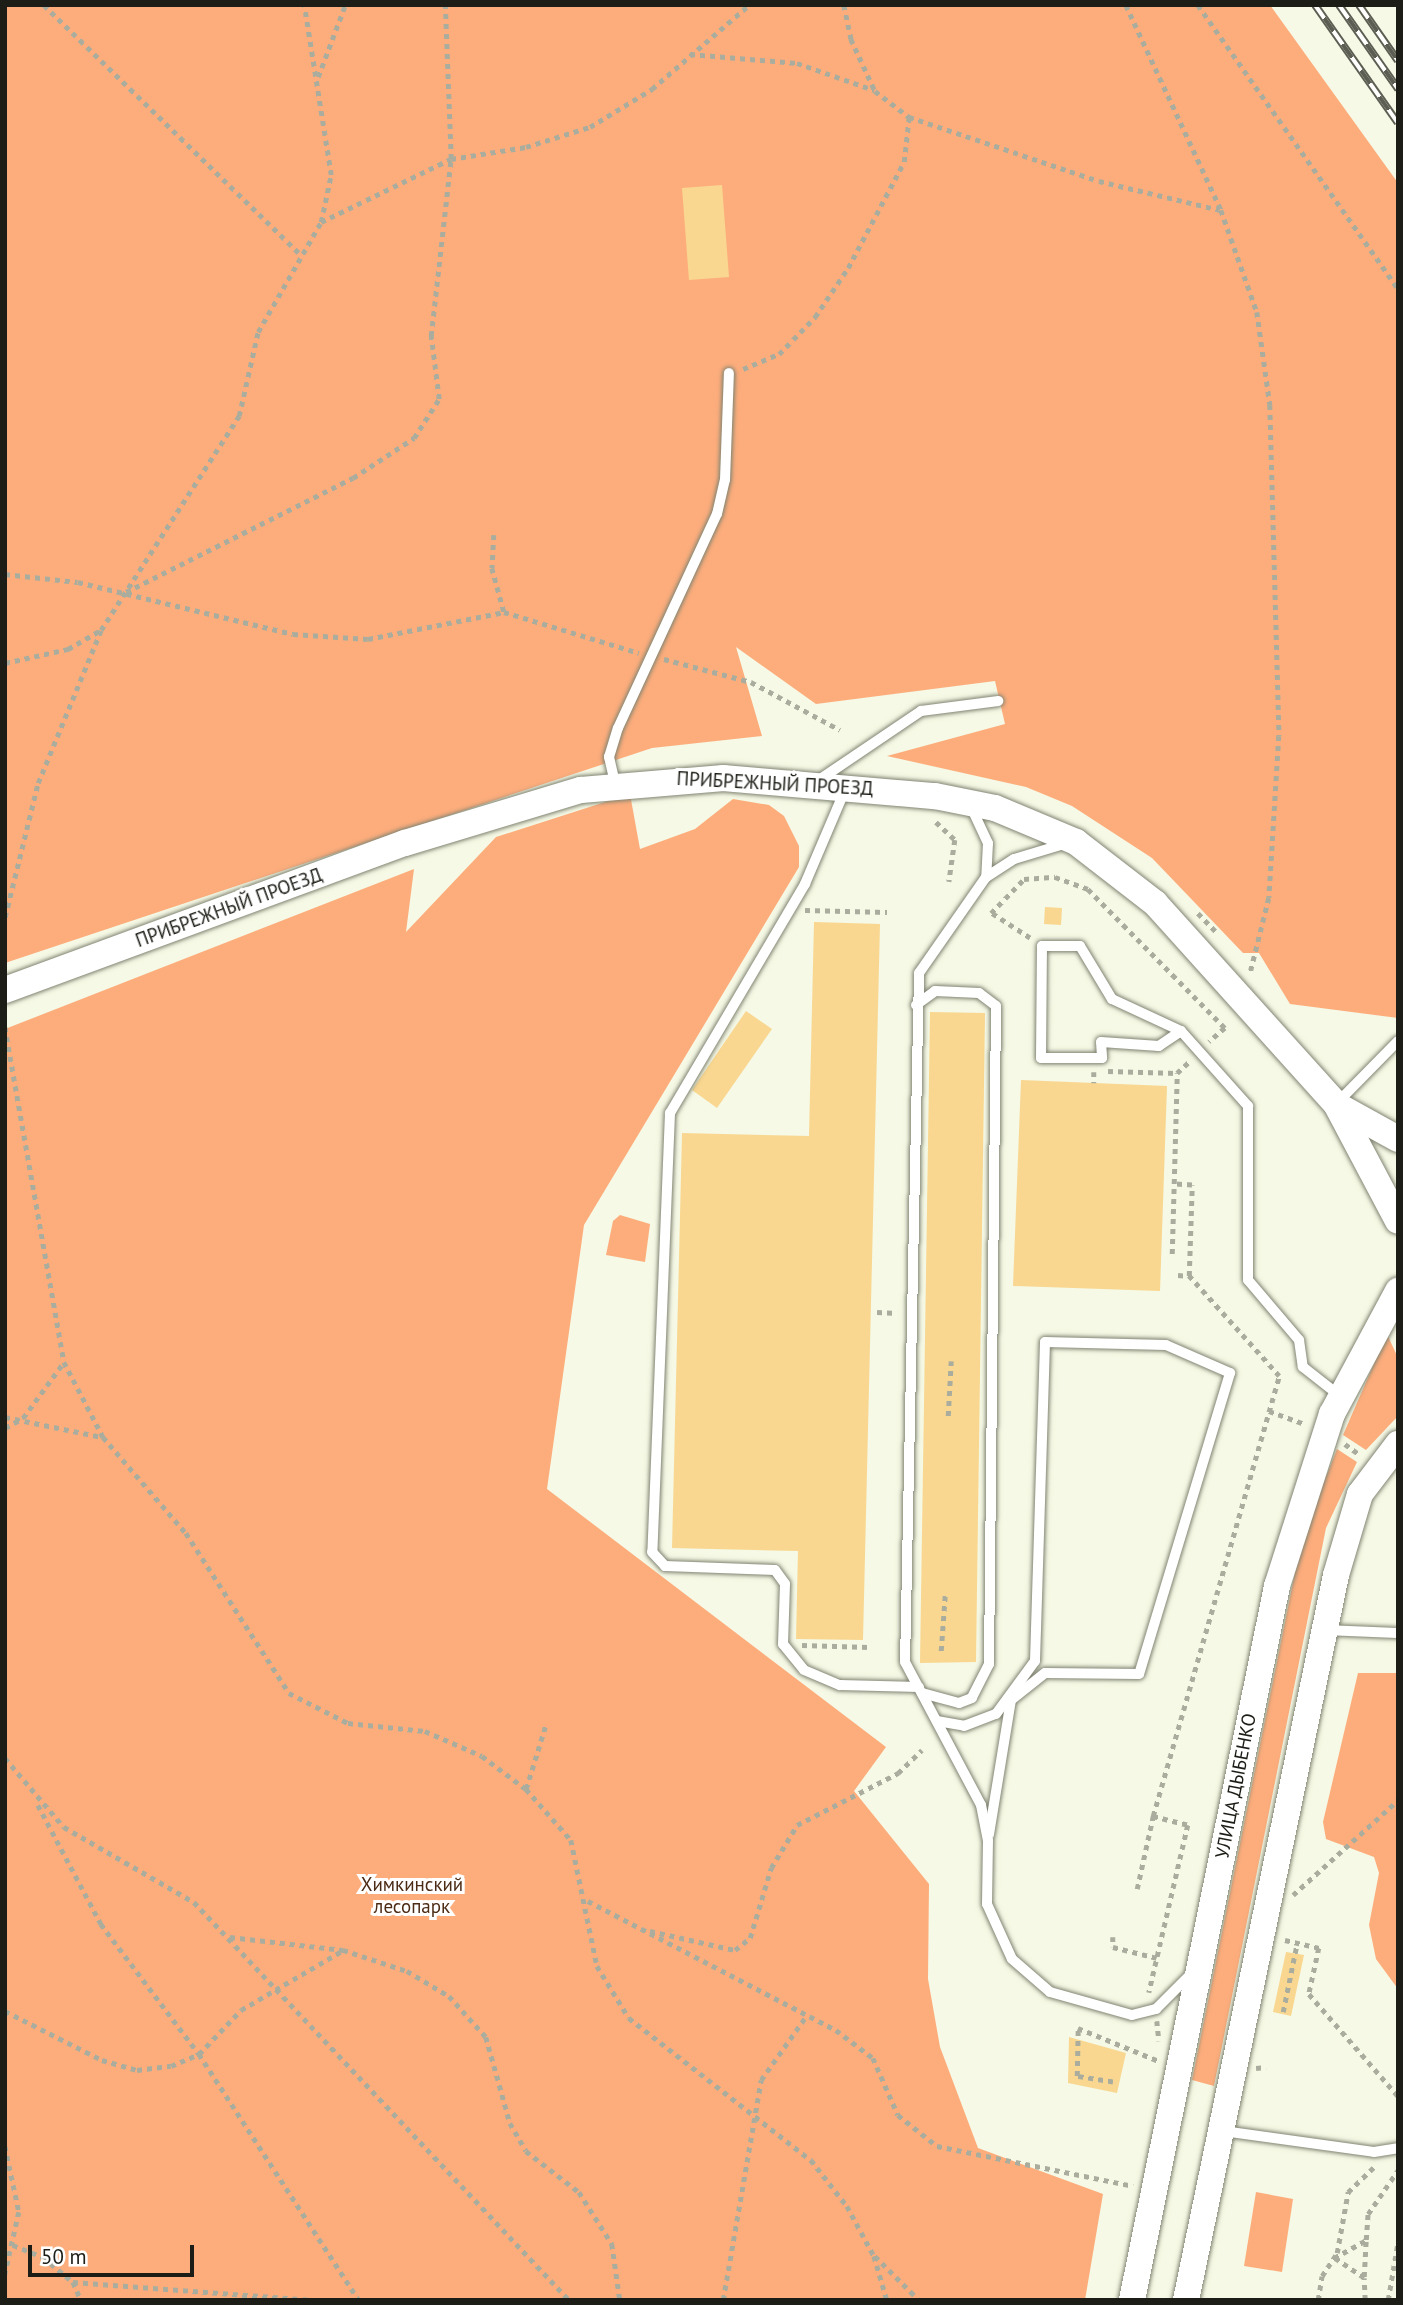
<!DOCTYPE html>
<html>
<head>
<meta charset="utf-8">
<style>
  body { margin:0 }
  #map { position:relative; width:1403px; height:2305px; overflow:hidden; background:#f5f9e5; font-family:"PT Sans",sans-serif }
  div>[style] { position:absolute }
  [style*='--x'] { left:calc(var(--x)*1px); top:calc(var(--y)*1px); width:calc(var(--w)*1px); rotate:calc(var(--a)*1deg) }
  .green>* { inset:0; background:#fdad7c }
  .building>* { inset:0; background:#f9d790 }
  .path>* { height:4.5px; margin-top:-2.25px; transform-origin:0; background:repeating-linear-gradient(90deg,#aaad9d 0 5px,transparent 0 10px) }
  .roads { filter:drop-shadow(0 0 2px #808472) drop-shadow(0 0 2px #808472) }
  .lane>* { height:10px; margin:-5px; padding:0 5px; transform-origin:5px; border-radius:5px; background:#fff }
  .secondary>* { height:26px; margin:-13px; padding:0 13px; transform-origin:13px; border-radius:13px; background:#fff }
  .rail>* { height:8px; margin-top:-4px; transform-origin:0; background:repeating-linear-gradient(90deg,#fff 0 16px,#5c5e53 0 32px); box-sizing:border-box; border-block:2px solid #5c5e53 }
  span { translate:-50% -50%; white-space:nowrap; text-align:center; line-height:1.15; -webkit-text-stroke:6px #fff; paint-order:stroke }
  .street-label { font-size:19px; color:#1b1d16 }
  .park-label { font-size:19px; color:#4c2b15 }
  .frame { position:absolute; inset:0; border:7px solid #1b1d16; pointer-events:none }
  .scale { position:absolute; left:28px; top:2245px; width:166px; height:32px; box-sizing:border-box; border:4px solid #1b1d16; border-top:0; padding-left:9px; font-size:21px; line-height:24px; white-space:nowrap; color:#1b1d16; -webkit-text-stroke:5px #fff; paint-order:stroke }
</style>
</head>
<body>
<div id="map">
  <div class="green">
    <div style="clip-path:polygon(5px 5px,1270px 5px,1398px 183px,1398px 1018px,1290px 1004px,1259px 953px,1243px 953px,1152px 858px,1072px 806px,1026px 787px,887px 756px,1005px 724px,995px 681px,816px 704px,736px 647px,762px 736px,652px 748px,5px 963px)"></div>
    <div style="clip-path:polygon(630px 794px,640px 849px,695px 829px,733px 799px,769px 805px,784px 816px,799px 846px,799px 867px,584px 1225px,547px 1489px,886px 1747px,854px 1791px,929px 1884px,928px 1979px,940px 2047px,978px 2148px,1103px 2194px,1085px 2300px,5px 2300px,5px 1029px,414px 869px,406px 932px,496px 837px)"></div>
    <div style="clip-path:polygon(620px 1215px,650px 1224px,645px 1262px,606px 1255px,613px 1221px)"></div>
    <div style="clip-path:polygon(1387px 1334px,1398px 1358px,1398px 1416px,1366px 1450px,1343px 1435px)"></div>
    <div style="clip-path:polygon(1337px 1449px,1357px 1462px,1326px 1528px,1214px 2086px,1192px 2080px,1302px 1538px)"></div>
    <div style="clip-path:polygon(1358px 1673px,1398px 1673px,1398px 1989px,1376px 1959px,1369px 1925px,1379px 1873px,1374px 1857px,1326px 1839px,1323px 1822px)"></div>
    <div style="clip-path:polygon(1256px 2192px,1293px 2199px,1282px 2272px,1244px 2266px)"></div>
  </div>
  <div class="building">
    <div style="clip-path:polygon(722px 185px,729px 277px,689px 280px,682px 188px)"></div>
    <div style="clip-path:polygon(1045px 907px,1062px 908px,1061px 925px,1044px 924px)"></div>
    <div style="clip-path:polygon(814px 922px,880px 924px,863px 1640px,796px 1639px,798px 1551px,672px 1548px,682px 1133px,809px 1136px)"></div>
    <div style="clip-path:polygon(746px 1011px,772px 1029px,717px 1108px,692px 1090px)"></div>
    <div style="clip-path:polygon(930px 1012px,985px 1013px,976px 1662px,920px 1663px)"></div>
    <div style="clip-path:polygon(1021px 1080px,1167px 1086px,1160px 1291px,1013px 1286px)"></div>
    <div style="clip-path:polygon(1286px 1952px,1304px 1955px,1291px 2016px,1273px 2012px)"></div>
    <div style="clip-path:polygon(1069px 2037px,1126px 2053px,1117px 2093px,1068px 2083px)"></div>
  </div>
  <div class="path">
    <div style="--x:44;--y:5;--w:357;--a:44.2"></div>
    <div style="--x:844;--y:5;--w:35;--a:78"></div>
    <div style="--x:851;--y:39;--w:57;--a:65.2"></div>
    <div style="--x:875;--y:91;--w:43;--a:37.4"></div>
    <div style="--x:909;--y:117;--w:200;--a:18.6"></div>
    <div style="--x:1099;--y:181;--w:124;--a:13.5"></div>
    <div style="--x:1126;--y:5;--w:226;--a:65.1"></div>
    <div style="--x:1221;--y:210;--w:108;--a:70.6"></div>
    <div style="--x:1257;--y:312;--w:94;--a:82"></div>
    <div style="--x:1270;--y:405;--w:331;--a:88.4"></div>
    <div style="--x:1279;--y:736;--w:162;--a:93.5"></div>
    <div style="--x:1269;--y:898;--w:78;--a:104"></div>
    <div style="--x:1198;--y:5;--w:347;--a:54.8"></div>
    <div style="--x:690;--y:54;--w:107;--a:4.8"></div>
    <div style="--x:797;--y:63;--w:82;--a:19.3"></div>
    <div style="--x:318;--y:77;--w:77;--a:-69.4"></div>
    <div style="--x:321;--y:222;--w:144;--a:-25.9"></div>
    <div style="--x:451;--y:159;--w:76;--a:-9.1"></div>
    <div style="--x:526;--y:147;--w:67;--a:-17.4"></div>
    <div style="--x:590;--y:127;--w:73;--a:-31.5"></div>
    <div style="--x:652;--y:89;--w:128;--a:-40.9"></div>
    <div style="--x:743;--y:369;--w:39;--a:-23"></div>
    <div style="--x:779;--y:354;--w:52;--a:-45.8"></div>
    <div style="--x:815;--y:317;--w:59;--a:-56"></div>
    <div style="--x:848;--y:268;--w:120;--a:-62.2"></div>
    <div style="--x:904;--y:162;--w:45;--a:-83.7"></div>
    <div style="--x:494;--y:535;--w:33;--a:93"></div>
    <div style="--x:492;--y:568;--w:46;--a:74.7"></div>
    <div style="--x:5;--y:574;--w:73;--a:6.3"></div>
    <div style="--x:78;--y:582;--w:221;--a:13.6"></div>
    <div style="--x:293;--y:634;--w:75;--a:3.8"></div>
    <div style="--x:368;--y:639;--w:139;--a:-11.2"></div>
    <div style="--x:504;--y:612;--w:141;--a:16.9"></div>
    <div style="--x:126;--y:592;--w:254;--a:-26.7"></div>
    <div style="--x:353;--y:478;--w:73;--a:-33.3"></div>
    <div style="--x:414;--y:438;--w:46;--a:-57.3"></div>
    <div style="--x:439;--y:399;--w:64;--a:-97.2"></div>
    <div style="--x:431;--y:336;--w:178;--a:-83.6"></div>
    <div style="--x:451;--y:159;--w:154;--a:-92.2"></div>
    <div style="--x:664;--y:659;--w:90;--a:14.8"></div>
    <div style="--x:751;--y:682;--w:101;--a:28.3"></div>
    <div style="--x:5;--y:663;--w:65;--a:-12.5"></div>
    <div style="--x:68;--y:649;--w:38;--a:-30"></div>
    <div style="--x:101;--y:630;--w:255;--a:-57.2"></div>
    <div style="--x:239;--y:416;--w:86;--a:-77.3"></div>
    <div style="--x:258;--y:332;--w:127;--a:-60.2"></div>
    <div style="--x:321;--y:222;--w:48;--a:-78"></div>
    <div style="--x:331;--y:175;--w:172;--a:-99"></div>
    <div style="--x:936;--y:822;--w:26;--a:43"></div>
    <div style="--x:955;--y:840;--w:42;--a:98.1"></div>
    <div style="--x:805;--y:910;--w:82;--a:1.4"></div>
    <div style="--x:1198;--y:913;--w:29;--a:46"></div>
    <div style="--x:5;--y:917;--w:138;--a:-76.2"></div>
    <div style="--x:38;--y:783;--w:165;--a:-67.6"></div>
    <div style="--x:1030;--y:938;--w:46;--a:-147.3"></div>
    <div style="--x:991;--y:913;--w:47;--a:-45.9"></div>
    <div style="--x:1024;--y:879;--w:31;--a:-4"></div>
    <div style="--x:1055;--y:877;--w:35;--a:20"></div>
    <div style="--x:1088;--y:889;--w:195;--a:45.4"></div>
    <div style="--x:1225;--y:1028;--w:21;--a:139"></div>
    <div style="--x:5;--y:1027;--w:340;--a:80"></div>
    <div style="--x:64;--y:1362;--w:85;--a:62.5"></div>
    <div style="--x:103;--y:1437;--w:127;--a:49.2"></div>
    <div style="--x:186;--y:1533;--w:190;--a:57.2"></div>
    <div style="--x:289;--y:1693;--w:66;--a:27"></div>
    <div style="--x:348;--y:1723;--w:77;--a:5.9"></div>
    <div style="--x:425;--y:1731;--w:62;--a:23.7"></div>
    <div style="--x:482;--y:1756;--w:55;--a:36.9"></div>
    <div style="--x:526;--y:1789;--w:68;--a:48.6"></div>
    <div style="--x:571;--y:1840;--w:129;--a:78.3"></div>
    <div style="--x:597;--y:1966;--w:61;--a:58.4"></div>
    <div style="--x:629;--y:2018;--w:231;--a:38"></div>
    <div style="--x:811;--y:2160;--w:58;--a:52"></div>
    <div style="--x:847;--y:2206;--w:57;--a:61.6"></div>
    <div style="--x:874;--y:2256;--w:46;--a:73.5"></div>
    <div style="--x:1108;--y:1071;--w:69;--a:1.7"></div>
    <div style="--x:1094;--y:1072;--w:11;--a:90"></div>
    <div style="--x:1172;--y:1254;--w:181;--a:-88.4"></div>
    <div style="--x:1177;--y:1073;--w:18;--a:-43"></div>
    <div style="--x:1178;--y:1275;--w:11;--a:5"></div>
    <div style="--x:877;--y:1312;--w:20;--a:3"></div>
    <div style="--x:1269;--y:1411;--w:37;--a:20"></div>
    <div style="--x:948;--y:1416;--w:55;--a:-86.9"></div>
    <div style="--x:5;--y:1417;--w:99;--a:11.7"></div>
    <div style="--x:5;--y:1428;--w:21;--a:-29"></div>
    <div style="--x:23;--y:1418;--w:69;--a:-53.8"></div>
    <div style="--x:1345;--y:1444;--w:19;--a:36"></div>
    <div style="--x:802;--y:1645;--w:67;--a:1.7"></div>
    <div style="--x:941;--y:1651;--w:56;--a:-85.9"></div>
    <div style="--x:5;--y:1758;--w:91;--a:49.5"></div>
    <div style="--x:64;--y:1827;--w:150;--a:30"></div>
    <div style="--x:194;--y:1902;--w:547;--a:46.7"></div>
    <div style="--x:526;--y:1789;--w:68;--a:-72.9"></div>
    <div style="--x:38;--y:1805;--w:135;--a:62.1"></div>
    <div style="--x:101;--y:1924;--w:163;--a:53"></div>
    <div style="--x:199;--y:2054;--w:293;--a:57"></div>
    <div style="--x:1153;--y:1816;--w:458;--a:-74"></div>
    <div style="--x:1279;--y:1376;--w:135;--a:-132"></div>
    <div style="--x:1189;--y:1276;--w:91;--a:-88.1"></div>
    <div style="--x:1192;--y:1185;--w:17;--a:-177"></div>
    <div style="--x:1137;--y:1889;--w:75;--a:-77.6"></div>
    <div style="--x:1153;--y:1816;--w:36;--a:14"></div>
    <div style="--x:1188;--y:1825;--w:172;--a:103.1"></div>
    <div style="--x:1293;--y:1895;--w:142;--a:-42.1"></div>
    <div style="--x:588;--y:1901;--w:280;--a:27.5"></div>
    <div style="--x:836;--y:2030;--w:46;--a:37.1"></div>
    <div style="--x:873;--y:2058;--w:62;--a:66.3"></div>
    <div style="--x:898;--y:2115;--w:50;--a:38.5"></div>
    <div style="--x:937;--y:2146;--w:200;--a:11.5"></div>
    <div style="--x:650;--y:1931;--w:87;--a:12.6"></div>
    <div style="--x:735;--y:1950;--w:19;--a:-39"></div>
    <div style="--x:750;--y:1938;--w:73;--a:-73.3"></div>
    <div style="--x:771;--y:1868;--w:50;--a:-58.8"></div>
    <div style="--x:797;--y:1825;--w:114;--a:-27.2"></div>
    <div style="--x:898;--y:1773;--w:33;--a:-44"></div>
    <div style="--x:230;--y:1937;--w:114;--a:6.6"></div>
    <div style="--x:343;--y:1950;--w:67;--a:18.2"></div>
    <div style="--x:407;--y:1971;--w:49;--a:30.8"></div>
    <div style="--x:449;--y:1996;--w:55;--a:47.9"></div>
    <div style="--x:486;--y:2037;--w:89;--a:74.4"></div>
    <div style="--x:510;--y:2123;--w:32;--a:60"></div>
    <div style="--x:526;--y:2151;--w:67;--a:37.7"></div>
    <div style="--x:579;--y:2192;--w:62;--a:57.6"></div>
    <div style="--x:612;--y:2244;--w:57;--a:81.9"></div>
    <div style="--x:1113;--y:1937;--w:10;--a:90"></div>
    <div style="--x:1113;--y:1947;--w:45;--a:14"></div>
    <div style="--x:1285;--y:1940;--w:35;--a:13"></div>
    <div style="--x:1319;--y:1948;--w:47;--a:102.3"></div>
    <div style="--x:1309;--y:1994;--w:135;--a:48.9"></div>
    <div style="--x:5;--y:2011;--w:109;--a:26.8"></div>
    <div style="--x:102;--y:2060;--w:36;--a:16"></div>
    <div style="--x:137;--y:2070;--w:34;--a:-7"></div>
    <div style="--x:171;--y:2066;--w:30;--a:-23"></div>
    <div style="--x:199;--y:2054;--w:61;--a:-46.3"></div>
    <div style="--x:241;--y:2010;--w:117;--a:-30.3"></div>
    <div style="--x:1283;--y:2012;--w:70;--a:-78.5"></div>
    <div style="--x:1157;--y:2021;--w:20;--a:84"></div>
    <div style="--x:1256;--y:2068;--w:10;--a:-6"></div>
    <div style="--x:1113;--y:2082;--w:36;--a:-171"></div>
    <div style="--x:1077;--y:2076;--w:48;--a:-88.8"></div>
    <div style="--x:1078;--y:2028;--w:87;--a:22.2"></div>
    <div style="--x:5;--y:2146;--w:67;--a:78"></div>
    <div style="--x:19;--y:2212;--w:64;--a:102.7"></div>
    <div style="--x:13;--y:2245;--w:32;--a:22"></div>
    <div style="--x:43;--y:2257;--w:39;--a:40"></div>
    <div style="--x:73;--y:2282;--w:20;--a:66"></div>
    <div style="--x:875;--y:2256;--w:62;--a:45"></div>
    <div style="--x:1364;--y:2277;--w:37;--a:-87"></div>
    <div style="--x:73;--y:2282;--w:241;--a:4.3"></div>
    <div style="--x:723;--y:2300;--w:223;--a:-80.2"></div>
    <div style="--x:761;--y:2080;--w:80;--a:-54.7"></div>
    <div style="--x:1318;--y:2300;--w:24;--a:-81"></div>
    <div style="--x:1322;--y:2276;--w:27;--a:-57"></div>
    <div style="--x:1337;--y:2253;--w:62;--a:-79.8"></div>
    <div style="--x:1348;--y:2192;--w:39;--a:-44"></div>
    <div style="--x:1365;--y:2300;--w:22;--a:-93"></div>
    <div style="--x:1364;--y:2278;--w:36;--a:-146"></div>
    <div style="--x:1334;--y:2258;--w:37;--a:-29"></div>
    <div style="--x:1366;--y:2240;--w:26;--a:-86"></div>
    <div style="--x:1368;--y:2214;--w:53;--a:-55.7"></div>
    <div style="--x:1388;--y:2300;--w:60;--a:-80.4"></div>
  </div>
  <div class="roads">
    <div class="lane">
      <div style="--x:816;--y:782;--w:127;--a:-34.1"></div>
      <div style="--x:921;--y:711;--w:78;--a:-7.4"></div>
      <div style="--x:615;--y:783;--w:27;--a:-103"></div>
      <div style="--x:609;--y:757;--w:30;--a:-73"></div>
      <div style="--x:618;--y:728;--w:236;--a:-65.2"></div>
      <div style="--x:717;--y:514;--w:35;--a:-77"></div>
      <div style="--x:725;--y:480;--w:107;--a:-87.9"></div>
      <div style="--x:845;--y:790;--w:102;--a:113.1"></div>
      <div style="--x:805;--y:884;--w:266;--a:120.5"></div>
      <div style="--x:670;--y:1113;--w:439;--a:92.3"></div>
      <div style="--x:652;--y:1552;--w:19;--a:47"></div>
      <div style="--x:665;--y:1566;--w:110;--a:2.1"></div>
      <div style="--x:775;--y:1570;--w:17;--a:54"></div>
      <div style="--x:785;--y:1584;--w:60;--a:91.9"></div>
      <div style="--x:783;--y:1644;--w:33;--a:51"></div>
      <div style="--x:804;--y:1670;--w:39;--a:23"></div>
      <div style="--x:840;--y:1685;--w:79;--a:1.5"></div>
      <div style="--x:972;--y:809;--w:38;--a:65"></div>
      <div style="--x:988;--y:843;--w:34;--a:93"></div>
      <div style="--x:1064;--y:844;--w:52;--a:163.3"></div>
      <div style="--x:1014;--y:859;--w:33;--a:147"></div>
      <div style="--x:986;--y:877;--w:117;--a:124.9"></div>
      <div style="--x:919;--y:973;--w:689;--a:91.16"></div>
      <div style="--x:905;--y:1662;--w:162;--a:62"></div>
      <div style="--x:981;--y:1805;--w:36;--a:79"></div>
      <div style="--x:988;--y:1840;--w:64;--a:90.9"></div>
      <div style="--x:987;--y:1904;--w:60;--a:65.6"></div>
      <div style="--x:1012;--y:1959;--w:50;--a:41"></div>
      <div style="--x:1050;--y:1992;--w:85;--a:15.7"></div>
      <div style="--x:1132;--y:2015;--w:25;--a:-14"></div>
      <div style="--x:1156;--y:2009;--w:47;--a:-45"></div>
      <div style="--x:916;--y:1005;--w:24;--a:-36"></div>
      <div style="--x:935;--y:991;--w:44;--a:2.6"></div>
      <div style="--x:979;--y:993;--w:21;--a:37"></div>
      <div style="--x:996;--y:1006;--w:658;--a:90.61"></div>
      <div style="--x:989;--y:1664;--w:38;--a:117"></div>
      <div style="--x:972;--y:1698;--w:14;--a:159"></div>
      <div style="--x:959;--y:1703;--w:38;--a:-165"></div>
      <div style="--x:1181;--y:1031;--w:27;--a:146"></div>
      <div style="--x:1159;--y:1046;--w:58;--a:-176.1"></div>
      <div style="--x:1101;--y:1042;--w:16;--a:86"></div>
      <div style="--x:1102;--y:1058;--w:61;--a:180"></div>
      <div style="--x:1041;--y:1058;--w:112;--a:-89.5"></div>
      <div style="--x:1042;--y:946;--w:38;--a:0"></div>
      <div style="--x:1080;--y:946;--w:62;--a:58.9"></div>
      <div style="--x:1112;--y:999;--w:76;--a:24.9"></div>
      <div style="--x:1181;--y:1031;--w:101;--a:48.2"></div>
      <div style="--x:1248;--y:1106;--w:174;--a:90"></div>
      <div style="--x:1248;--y:1280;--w:79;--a:49.6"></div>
      <div style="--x:1299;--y:1340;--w:27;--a:82"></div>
      <div style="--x:1303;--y:1367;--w:47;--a:38.1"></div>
      <div style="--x:1337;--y:1103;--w:87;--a:-45.5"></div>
      <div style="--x:1324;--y:1630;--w:74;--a:2.3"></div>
      <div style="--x:937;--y:1721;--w:27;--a:10"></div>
      <div style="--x:964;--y:1726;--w:34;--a:-21"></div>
      <div style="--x:996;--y:1714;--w:66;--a:-53.7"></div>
      <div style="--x:1035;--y:1661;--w:319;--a:-88.2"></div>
      <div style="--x:1045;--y:1342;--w:121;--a:1.4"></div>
      <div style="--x:1166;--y:1345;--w:70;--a:23.6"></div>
      <div style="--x:1230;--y:1373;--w:314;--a:106.8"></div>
      <div style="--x:1139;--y:1674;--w:94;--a:-179.4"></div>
      <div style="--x:1045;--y:1673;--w:43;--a:141.5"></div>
      <div style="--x:1011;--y:1700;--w:136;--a:99.3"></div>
      <div style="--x:1223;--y:2131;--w:152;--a:7.9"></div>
      <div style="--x:1374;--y:2152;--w:24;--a:-9"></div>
    </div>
    <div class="secondary">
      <div style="--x:5;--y:990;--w:426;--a:-20.2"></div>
      <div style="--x:405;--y:843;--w:184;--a:-16.8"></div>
      <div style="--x:581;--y:790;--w:143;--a:-4.8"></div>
      <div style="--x:723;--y:778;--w:213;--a:4.9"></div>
      <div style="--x:935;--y:796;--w:61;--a:11.3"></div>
      <div style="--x:995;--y:808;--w:88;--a:22.8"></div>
      <div style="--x:1076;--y:842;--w:100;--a:37.7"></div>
      <div style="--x:1155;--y:903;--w:270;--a:48"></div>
      <div style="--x:1336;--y:1104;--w:132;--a:62.1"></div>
      <div style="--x:1340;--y:1107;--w:66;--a:28.9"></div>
      <div style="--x:1132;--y:2300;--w:729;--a:-78.52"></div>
      <div style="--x:1277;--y:1586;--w:181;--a:-72.3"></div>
      <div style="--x:1332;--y:1414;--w:140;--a:-61.8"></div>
      <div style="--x:1186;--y:2300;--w:740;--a:-78.31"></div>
      <div style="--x:1336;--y:1575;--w:84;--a:-73.5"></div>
      <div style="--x:1360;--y:1494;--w:63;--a:-52.8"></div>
    </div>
  </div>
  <div class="rail">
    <div style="--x:1315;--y:5;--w:144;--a:54.9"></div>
    <div style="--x:1339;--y:5;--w:103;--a:54.9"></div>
    <div style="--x:1359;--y:5;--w:68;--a:55.1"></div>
  </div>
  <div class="street-label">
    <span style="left:775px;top:784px;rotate:3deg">ПРИБРЕЖНЫЙ ПРОЕЗД</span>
    <span style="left:229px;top:908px;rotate:-20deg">ПРИБРЕЖНЫЙ ПРОЕЗД</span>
    <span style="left:1236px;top:1786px;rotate:-79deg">УЛИЦА ДЫБЕНКО</span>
  </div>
  <div class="park-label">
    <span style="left:412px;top:1896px">Химкинский<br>лесопарк</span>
  </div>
  <div class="frame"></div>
  <div class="scale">50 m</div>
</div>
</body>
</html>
